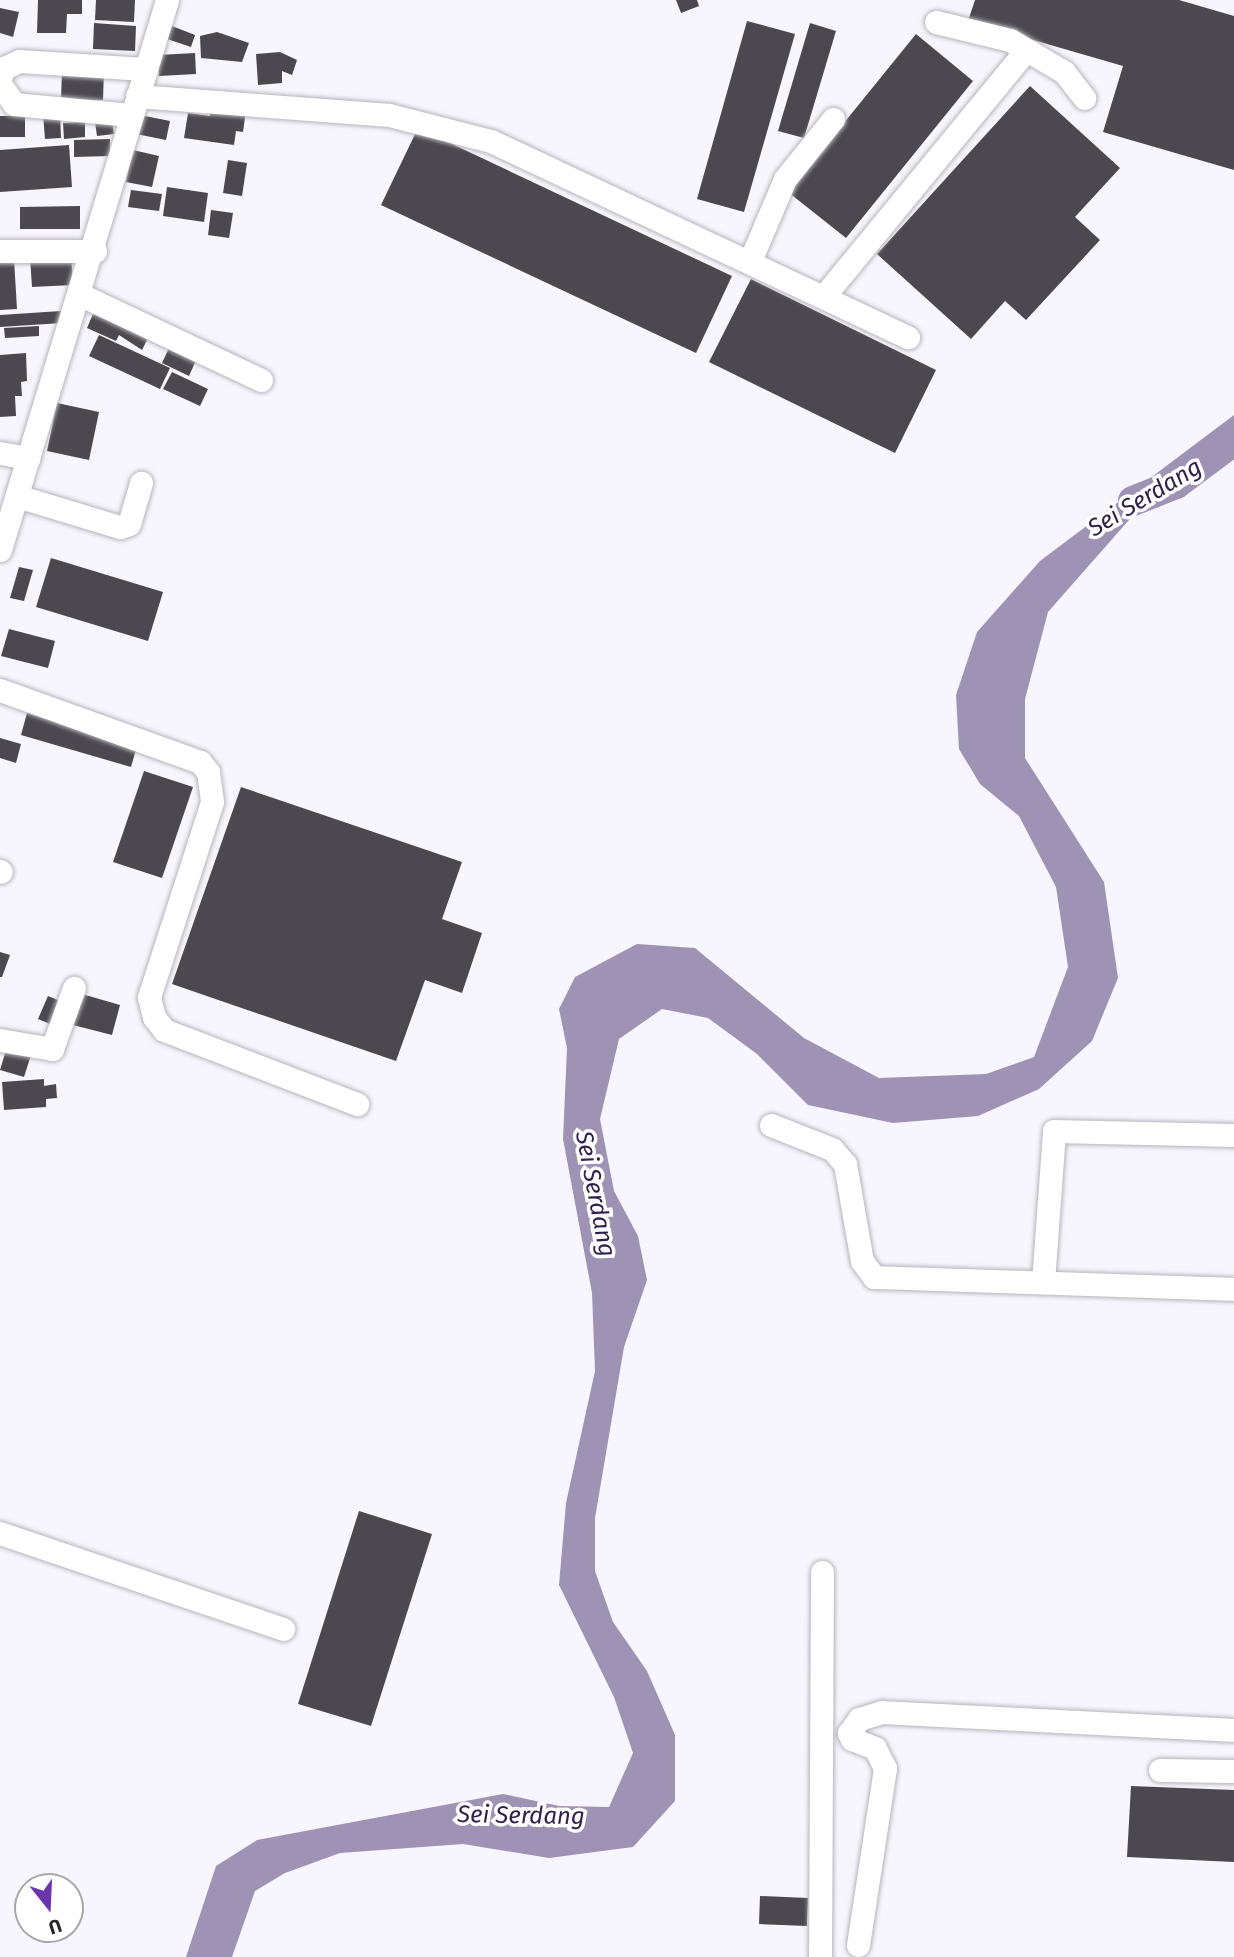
<!DOCTYPE html>
<html>
<head>
<meta charset="utf-8">
<style>
  body { margin:0 }
  #map { position:relative; width:1234px; height:1957px; overflow:hidden; background:#f7f5fd; font-family:"Fira Sans",sans-serif }
  div>[style] { position:absolute }
  [style*='--x'] { left:calc(var(--x)*1px); top:calc(var(--y)*1px); width:calc(var(--w)*1px); rotate:calc(var(--a)*1deg) }
  .water>* { inset:0; background:#9e93b4 }
  .river>* { height:30px; margin:-15px; padding:0 15px; transform-origin:15px; border-radius:15px; background:#9e93b4 }
  .building>* { inset:0; background:#4b494f }
  .roads { filter:drop-shadow(0 0 2px #b6b4bc) drop-shadow(0 0 2px #b6b4bc) }
  .minor>* { height:23px; margin:-11.5px; padding:0 11.5px; transform-origin:11.5px; border-radius:11.5px; background:#fff }
  span { translate:-50% -50%; white-space:nowrap; text-align:center; line-height:1.15; -webkit-text-stroke:7px #fff; paint-order:stroke }
  .water-label { font-size:24px; color:#32204c; font-style:italic }
  .north { position:absolute; left:14px; top:1873px; width:70px; height:70px; box-sizing:border-box; background:#fff; border:2px solid #a9a8a9; border-radius:50%; rotate:162deg; font-size:19px; font-weight:700; line-height:28px; text-align:center; color:#272629 }
  .north::after { content:''; display:block; margin:auto; width:24px; height:32px; background:#6b36ad; clip-path:polygon(50% 0,100% 100%,50% 72%,0 100%) }
</style>
</head>
<body>
<div id="map">
  <div class="water">
    <div style="clip-path:polygon(1234px 415px,1234px 438px,1136px 512px,1048px 612px,1025px 699px,1025px 758px,1104px 882px,1118px 978px,1092px 1041px,1039px 1089px,978px 1116px,893px 1123px,808px 1105px,757px 1054px,708px 1018px,662px 1009px,619px 1039px,600px 1119px,614px 1191px,638px 1236px,647px 1280px,624px 1347px,595px 1518px,595px 1571px,613px 1622px,647px 1671px,675px 1735px,675px 1801px,633px 1847px,549px 1858px,463px 1844px,340px 1853px,285px 1873px,255px 1891px,232px 1957px,186px 1957px,216px 1866px,257px 1840px,503px 1794px,559px 1806px,609px 1807px,633px 1753px,614px 1697px,559px 1585px,566px 1503px,595px 1371px,592px 1293px,563px 1139px,567px 1048px,559px 1009px,575px 977px,637px 944px,695px 948px,804px 1038px,879px 1078px,986px 1074px,1034px 1057px,1068px 967px,1056px 887px,1019px 816px,980px 784px,959px 749px,956px 695px,977px 632px,1040px 561px)"></div>
  </div>
  <div class="river">
    <div style="--x:1133;--y:501;--w:46;--a:-21.6"></div>
    <div style="--x:1176;--y:484;--w:72;--a:-36.6"></div>
  </div>
  <div class="building">
    <div style="clip-path:polygon(38px 0,82px 0,82px 14px,67px 14px,66px 33px,37px 33px)"></div>
    <div style="clip-path:polygon(96px 0,135px 0,134px 22px,95px 20px)"></div>
    <div style="clip-path:polygon(676px 0,697px 0,699px 6px,681px 13px)"></div>
    <div style="clip-path:polygon(975px 0,1179px 0,1234px 16px,1234px 170px,1103px 132px,1123px 66px,968px 21px)"></div>
    <div style="clip-path:polygon(0 8px,19px 12px,13px 37px,0 33px)"></div>
    <div style="clip-path:polygon(747px 21px,795px 34px,744px 212px,697px 199px)"></div>
    <div style="clip-path:polygon(94px 23px,136px 26px,135px 51px,93px 49px)"></div>
    <div style="clip-path:polygon(810px 23px,836px 31px,804px 138px,778px 131px)"></div>
    <div style="clip-path:polygon(172px 26px,195px 35px,191px 47px,167px 39px)"></div>
    <div style="clip-path:polygon(217px 32px,249px 43px,242px 62px,201px 58px,200px 36px)"></div>
    <div style="clip-path:polygon(916px 34px,973px 81px,846px 238px,788px 192px)"></div>
    <div style="clip-path:polygon(280px 52px,297px 60px,292px 75px,282px 71px,282px 83px,258px 85px,256px 54px)"></div>
    <div style="clip-path:polygon(195px 53px,196px 74px,159px 76px,158px 55px)"></div>
    <div style="clip-path:polygon(62px 69px,104px 70px,103px 100px,61px 101px)"></div>
    <div style="clip-path:polygon(1030px 86px,1120px 168px,1075px 217px,1100px 240px,1026px 320px,1005px 301px,971px 339px,877px 254px)"></div>
    <div style="clip-path:polygon(211px 105px,246px 110px,243px 132px,236px 131px,234px 145px,184px 138px,188px 113px,210px 116px)"></div>
    <div style="clip-path:polygon(12px 109px,25px 109px,25px 137px,0 137px,0 116px,12px 116px)"></div>
    <div style="clip-path:polygon(43px 113px,60px 113px,61px 138px,45px 139px)"></div>
    <div style="clip-path:polygon(140px 115px,170px 121px,166px 140px,136px 134px)"></div>
    <div style="clip-path:polygon(112px 120px,114px 134px,97px 136px,95px 122px)"></div>
    <div style="clip-path:polygon(85px 122px,85px 137px,64px 139px,63px 123px)"></div>
    <div style="clip-path:polygon(418px 128px,732px 276px,696px 353px,381px 205px)"></div>
    <div style="clip-path:polygon(110px 139px,110px 156px,74px 157px,74px 140px)"></div>
    <div style="clip-path:polygon(69px 145px,72px 187px,0 192px,0 150px)"></div>
    <div style="clip-path:polygon(133px 150px,159px 156px,152px 187px,126px 182px)"></div>
    <div style="clip-path:polygon(228px 160px,247px 163px,242px 196px,223px 193px)"></div>
    <div style="clip-path:polygon(167px 187px,208px 193px,204px 222px,163px 216px)"></div>
    <div style="clip-path:polygon(131px 190px,162px 194px,159px 211px,128px 207px)"></div>
    <div style="clip-path:polygon(80px 206px,80px 229px,20px 229px,20px 207px)"></div>
    <div style="clip-path:polygon(211px 210px,233px 213px,229px 238px,208px 235px)"></div>
    <div style="clip-path:polygon(71px 255px,73px 285px,32px 287px,30px 257px)"></div>
    <div style="clip-path:polygon(14px 259px,17px 309px,0 310px,0 260px)"></div>
    <div style="clip-path:polygon(751px 279px,936px 370px,895px 453px,709px 362px)"></div>
    <div style="clip-path:polygon(96px 307px,151px 332px,142px 350px,119px 335px,116px 341px,87px 328px)"></div>
    <div style="clip-path:polygon(61px 311px,62px 323px,0 327px,0 315px)"></div>
    <div style="clip-path:polygon(39px 326px,39px 336px,5px 338px,4px 328px)"></div>
    <div style="clip-path:polygon(99px 335px,170px 368px,160px 389px,89px 356px)"></div>
    <div style="clip-path:polygon(170px 346px,197px 358px,189px 376px,162px 363px)"></div>
    <div style="clip-path:polygon(26px 353px,27px 381px,21px 382px,22px 396px,15px 396px,16px 416px,0 417px,0 355px)"></div>
    <div style="clip-path:polygon(172px 372px,208px 389px,200px 406px,163px 389px)"></div>
    <div style="clip-path:polygon(57px 403px,99px 412px,89px 460px,47px 451px)"></div>
    <div style="clip-path:polygon(51px 558px,163px 592px,148px 641px,36px 607px)"></div>
    <div style="clip-path:polygon(19px 567px,33px 570px,24px 601px,10px 598px)"></div>
    <div style="clip-path:polygon(9px 629px,55px 641px,48px 668px,1px 656px)"></div>
    <div style="clip-path:polygon(27px 713px,137px 746px,131px 767px,21px 735px)"></div>
    <div style="clip-path:polygon(0 738px,21px 744px,16px 763px,0 758px)"></div>
    <div style="clip-path:polygon(144px 771px,193px 787px,162px 878px,113px 862px)"></div>
    <div style="clip-path:polygon(241px 787px,462px 862px,442px 919px,482px 933px,462px 993px,425px 980px,396px 1061px,172px 984px)"></div>
    <div style="clip-path:polygon(0 952px,10px 955px,2px 977px,0 977px)"></div>
    <div style="clip-path:polygon(82px 994px,120px 1005px,112px 1035px,73px 1025px)"></div>
    <div style="clip-path:polygon(48px 996px,65px 1003px,55px 1026px,38px 1019px)"></div>
    <div style="clip-path:polygon(7px 1047px,31px 1055px,24px 1077px,0 1070px)"></div>
    <div style="clip-path:polygon(44px 1079px,44px 1086px,56px 1084px,57px 1098px,46px 1099px,46px 1107px,4px 1110px,2px 1082px)"></div>
    <div style="clip-path:polygon(359px 1511px,432px 1534px,371px 1726px,298px 1704px)"></div>
    <div style="clip-path:polygon(1131px 1786px,1234px 1790px,1234px 1862px,1127px 1857px)"></div>
    <div style="clip-path:polygon(760px 1896px,808px 1898px,807px 1926px,759px 1924px)"></div>
  </div>
  <div class="roads">
    <div class="minor">
      <div style="--x:936;--y:22;--w:76;--a:13.7"></div>
      <div style="--x:1010;--y:40;--w:63;--a:30.7"></div>
      <div style="--x:1064;--y:72;--w:33;--a:52"></div>
      <div style="--x:0;--y:78;--w:11;--a:-68"></div>
      <div style="--x:4;--y:68;--w:17;--a:-25"></div>
      <div style="--x:19;--y:61;--w:126;--a:3.6"></div>
      <div style="--x:0;--y:84;--w:24;--a:55"></div>
      <div style="--x:14;--y:104;--w:117;--a:5.4"></div>
      <div style="--x:137;--y:96;--w:253;--a:4.3"></div>
      <div style="--x:389;--y:115;--w:105;--a:14.3"></div>
      <div style="--x:491;--y:141;--w:461;--a:25.2"></div>
      <div style="--x:0;--y:251;--w:95;--a:0"></div>
      <div style="--x:750;--y:261;--w:89;--a:-66.9"></div>
      <div style="--x:785;--y:179;--w:77;--a:-51.3"></div>
      <div style="--x:81;--y:295;--w:199;--a:25.3"></div>
      <div style="--x:824;--y:296;--w:318;--a:-50.6"></div>
      <div style="--x:0;--y:453;--w:29;--a:10"></div>
      <div style="--x:17;--y:496;--w:108;--a:16.8"></div>
      <div style="--x:120;--y:527;--w:9;--a:-18"></div>
      <div style="--x:129;--y:524;--w:43;--a:-73.7"></div>
      <div style="--x:0;--y:550;--w:575;--a:-73.11"></div>
      <div style="--x:0;--y:690;--w:213;--a:19.8"></div>
      <div style="--x:200;--y:762;--w:13;--a:51"></div>
      <div style="--x:208;--y:772;--w:30;--a:82"></div>
      <div style="--x:212;--y:802;--w:205;--a:107.9"></div>
      <div style="--x:149;--y:997;--w:21;--a:76"></div>
      <div style="--x:154;--y:1017;--w:16;--a:52"></div>
      <div style="--x:164;--y:1030;--w:207;--a:21"></div>
      <div style="--x:0;--y:871;--w:1;--a:45"></div>
      <div style="--x:0;--y:1040;--w:53;--a:9.8"></div>
      <div style="--x:52;--y:1049;--w:65;--a:-70.2"></div>
      <div style="--x:771;--y:1125;--w:66;--a:21.5"></div>
      <div style="--x:832;--y:1149;--w:20;--a:49"></div>
      <div style="--x:845;--y:1164;--w:98;--a:80.1"></div>
      <div style="--x:862;--y:1261;--w:20;--a:53"></div>
      <div style="--x:874;--y:1277;--w:360;--a:1.9"></div>
      <div style="--x:1043;--y:1282;--w:151;--a:-85.8"></div>
      <div style="--x:1054;--y:1131;--w:180;--a:1.3"></div>
      <div style="--x:0;--y:1533;--w:299;--a:18.7"></div>
      <div style="--x:1160;--y:1770;--w:74;--a:0.8"></div>
      <div style="--x:858;--y:1945;--w:179;--a:-81.3"></div>
      <div style="--x:885;--y:1768;--w:22;--a:-117"></div>
      <div style="--x:875;--y:1748;--w:25;--a:-159"></div>
      <div style="--x:852;--y:1739;--w:7;--a:-117"></div>
      <div style="--x:849;--y:1733;--w:17;--a:-54"></div>
      <div style="--x:859;--y:1719;--w:24;--a:-17"></div>
      <div style="--x:882;--y:1712;--w:352;--a:2.9"></div>
      <div style="--x:820;--y:1957;--w:385;--a:-89.7"></div>
    </div>
  </div>
  <div class="water-label">
    <span style="left:1145px;top:498px;rotate:-31deg">Sei Serdang</span>
    <span style="left:595px;top:1194px;rotate:79deg">Sei Serdang</span>
    <span style="left:521px;top:1816px;rotate:1deg">Sei Serdang</span>
  </div>
  <div class="north">U</div>
</div>
</body>
</html>
